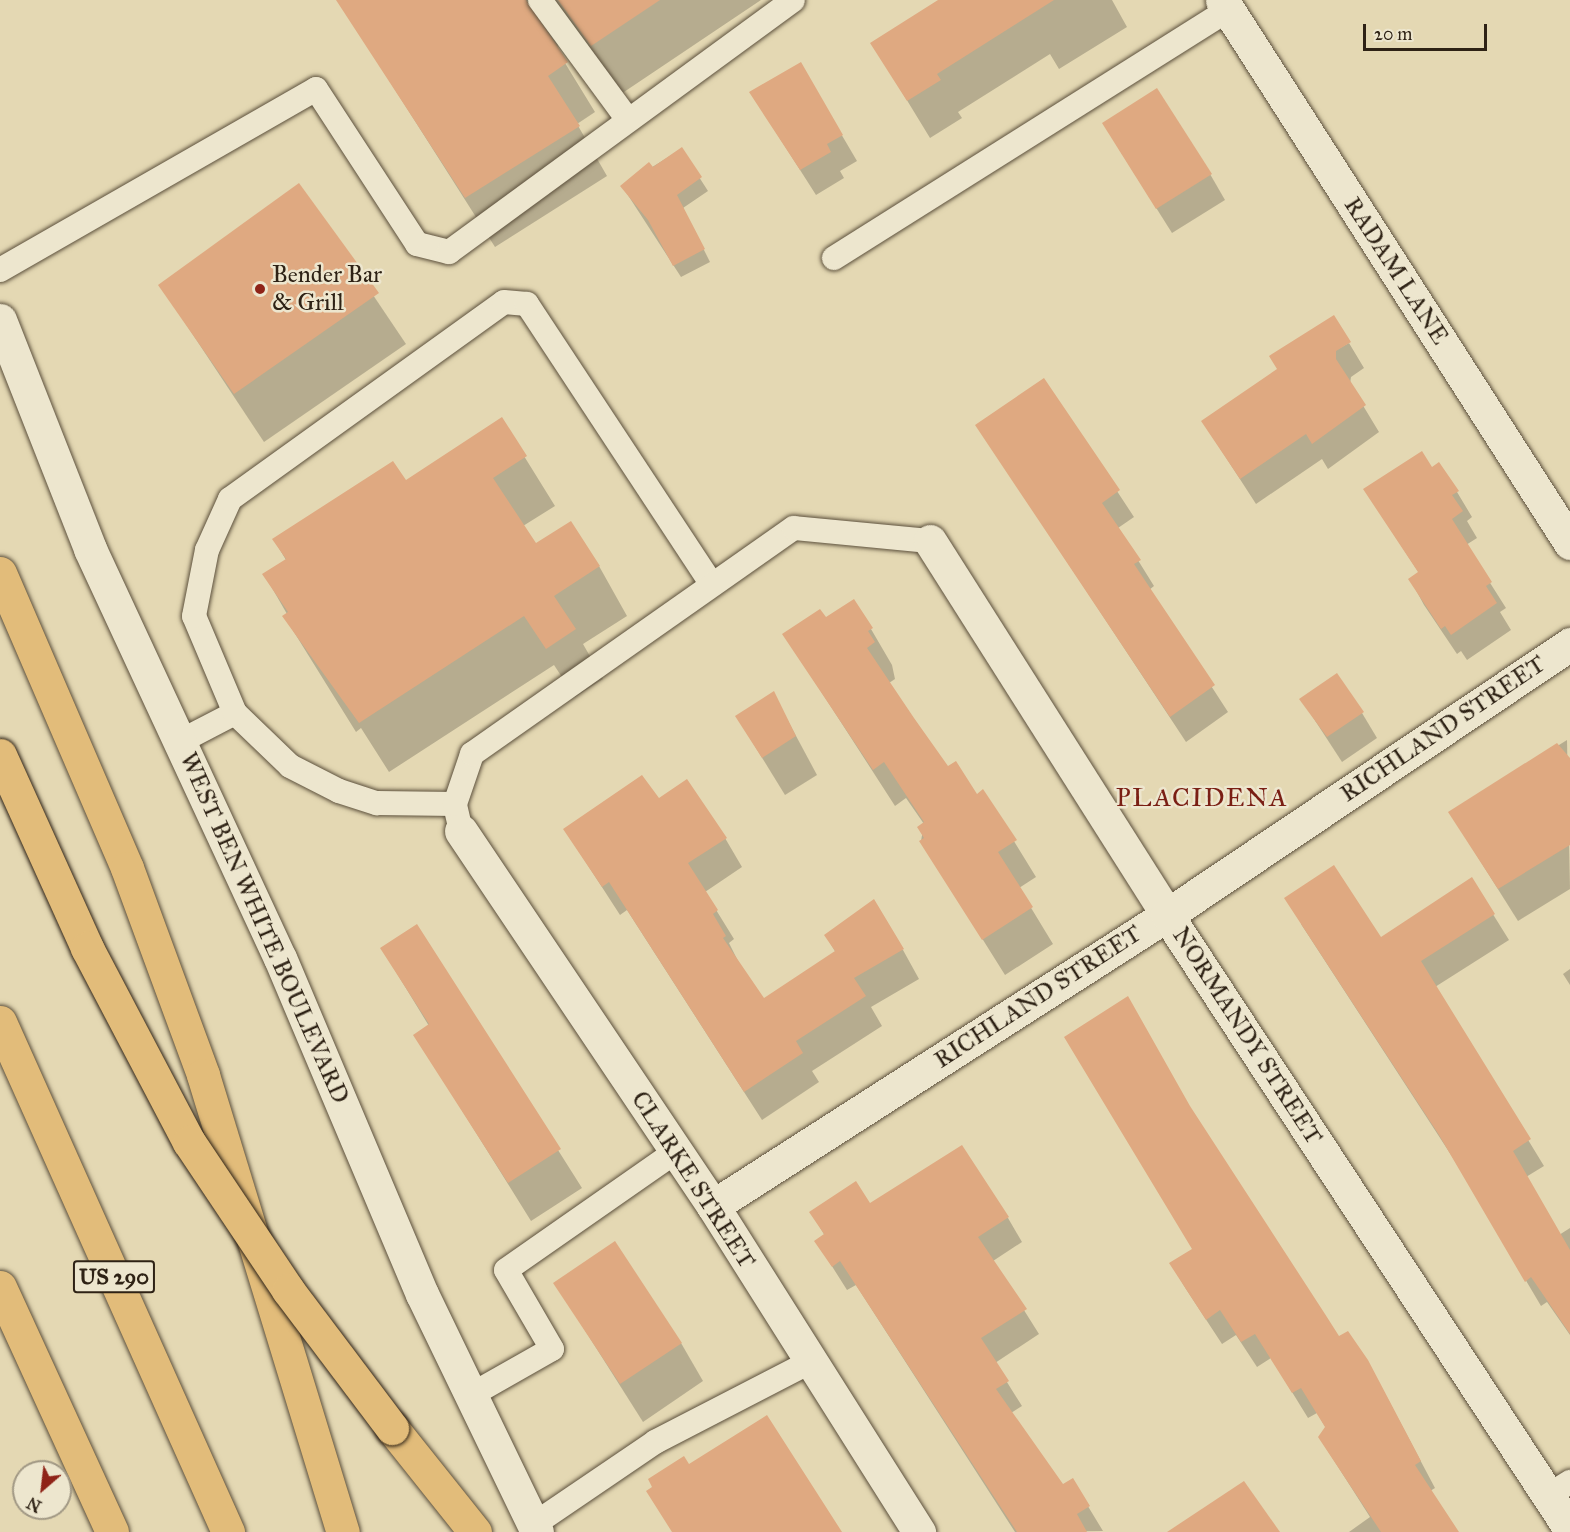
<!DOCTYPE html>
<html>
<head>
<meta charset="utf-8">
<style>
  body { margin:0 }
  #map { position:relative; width:1570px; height:1532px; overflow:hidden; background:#e4d8b3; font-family:"IM FELL Great Primer",serif }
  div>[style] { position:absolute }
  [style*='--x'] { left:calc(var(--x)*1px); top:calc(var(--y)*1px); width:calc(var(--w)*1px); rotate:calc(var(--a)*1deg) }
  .shadow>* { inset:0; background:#0003 }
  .building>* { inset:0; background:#dfa981 }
  .roads { filter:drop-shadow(0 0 2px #5c503c) drop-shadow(0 0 2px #5c503c) }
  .lane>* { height:24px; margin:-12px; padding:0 12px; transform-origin:12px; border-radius:12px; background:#ede6ce }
  .street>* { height:33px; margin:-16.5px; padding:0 16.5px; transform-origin:16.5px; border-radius:16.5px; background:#ede6ce }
  .secondary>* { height:33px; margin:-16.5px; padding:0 16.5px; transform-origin:16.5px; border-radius:16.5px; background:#ede6ce }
  .highway>* { height:33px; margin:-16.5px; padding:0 16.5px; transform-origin:16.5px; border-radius:16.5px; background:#e2bc7a }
  .bridges { filter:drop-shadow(0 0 2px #2e2215) drop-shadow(0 0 2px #2e2215) }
  .highway-bridge>* { height:33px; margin:-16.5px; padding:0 16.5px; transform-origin:16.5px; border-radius:16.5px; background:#e2bc7a }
  .dots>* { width:16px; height:16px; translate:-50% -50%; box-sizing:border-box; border:3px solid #ede6ce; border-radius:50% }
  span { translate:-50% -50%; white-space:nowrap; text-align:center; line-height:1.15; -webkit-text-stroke:5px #ede6ce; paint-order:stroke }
  .shield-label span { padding:2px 4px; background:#ede6ce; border:2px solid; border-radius:4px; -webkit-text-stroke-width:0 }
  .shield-label { font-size:22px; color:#2e2215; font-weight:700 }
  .street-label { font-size:24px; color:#2e2215 }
  .poi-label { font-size:24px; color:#2e2215 }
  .left { translate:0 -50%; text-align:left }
  .neighbourhood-label { font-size:26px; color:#7a1f14; letter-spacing:1.5px }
  .north { position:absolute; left:12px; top:1460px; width:60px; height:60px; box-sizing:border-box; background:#ede6ce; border:2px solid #a19884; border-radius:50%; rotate:208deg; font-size:16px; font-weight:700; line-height:24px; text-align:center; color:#2e2215 }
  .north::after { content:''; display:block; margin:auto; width:21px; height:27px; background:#8f2418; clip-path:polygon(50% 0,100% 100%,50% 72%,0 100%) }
  .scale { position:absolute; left:1363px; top:24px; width:124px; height:27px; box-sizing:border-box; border:3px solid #2e2215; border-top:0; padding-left:8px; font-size:18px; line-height:21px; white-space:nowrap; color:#2e2215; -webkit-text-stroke:4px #ede6ce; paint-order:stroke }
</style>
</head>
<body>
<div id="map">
  <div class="shadow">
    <div style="clip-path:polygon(338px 0,761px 0,621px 94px,559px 38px,557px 50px,595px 112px,577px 124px,607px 176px,495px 247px)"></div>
    <div style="clip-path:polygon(941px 0,1112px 0,1127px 27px,1059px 69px,1050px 54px,958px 112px,962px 118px,930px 138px,872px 43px)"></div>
    <div style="clip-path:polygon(800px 64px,857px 161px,840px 171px,844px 178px,816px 195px,751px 93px)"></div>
    <div style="clip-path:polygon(681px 149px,708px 191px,683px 208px,710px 262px,681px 277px,622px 186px)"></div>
    <div style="clip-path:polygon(1119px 149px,1210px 174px,1225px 200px,1172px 233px)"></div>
    <div style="clip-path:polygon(299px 185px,406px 344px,264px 442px,160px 285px)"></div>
    <div style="clip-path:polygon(1349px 343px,1364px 368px,1351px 377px,1350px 384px,1379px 432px,1328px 469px,1322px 459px,1256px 504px,1203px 422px)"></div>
    <div style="clip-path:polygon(1044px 380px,1134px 517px,1118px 528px,1154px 586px,1149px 590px,1228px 712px,1186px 742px,977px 425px)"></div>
    <div style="clip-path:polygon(501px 419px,555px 506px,523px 526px,535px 545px,599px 566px,627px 616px,583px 644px,603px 679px,575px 697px,554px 665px,389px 772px,361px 728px,356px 732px,284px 616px,287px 614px,264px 574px,286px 560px,274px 540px,405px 482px)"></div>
    <div style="clip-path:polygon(1432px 469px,1457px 492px,1472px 517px,1467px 521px,1477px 538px,1466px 545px,1506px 608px,1500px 612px,1511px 630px,1467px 660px,1461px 651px,1457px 654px,1424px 605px,1410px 579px,1419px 573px,1365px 490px)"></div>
    <div style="clip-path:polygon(826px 619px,871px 629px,892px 665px,895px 679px,889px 683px,948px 768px,977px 796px,983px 791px,1036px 877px,1019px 888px,1053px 944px,1005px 975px,921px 841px,924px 824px,906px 798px,895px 806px,784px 634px)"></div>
    <div style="clip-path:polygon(773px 693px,817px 775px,785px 795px,737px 717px)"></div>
    <div style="clip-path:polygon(1301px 699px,1362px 713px,1377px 738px,1342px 762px)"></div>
    <div style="clip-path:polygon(1567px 740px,1570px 889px,1518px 921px,1450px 813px)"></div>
    <div style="clip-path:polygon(658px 800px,725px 838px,742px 867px,705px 892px,734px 939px,729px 943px,741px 967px,764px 1000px,836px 953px,826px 936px,903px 950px,919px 979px,871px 1007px,882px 1026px,812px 1071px,819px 1082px,762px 1120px,627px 910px,620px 915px,565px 830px)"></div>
    <div style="clip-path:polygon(1471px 879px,1509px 940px,1435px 987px,1544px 1166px,1526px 1177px,1559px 1235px,1570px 1228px,1570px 1335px,1547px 1302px,1541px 1306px,1455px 1161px,1301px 924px,1381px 939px)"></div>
    <div style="clip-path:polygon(417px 927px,582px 1188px,531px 1221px,415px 1035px,429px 1026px,382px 949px)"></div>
    <div style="clip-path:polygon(1570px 969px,1570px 985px,1563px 974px)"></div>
    <div style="clip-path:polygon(1192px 1112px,1339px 1338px,1382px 1388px,1435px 1488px,1430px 1491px,1457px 1532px,1349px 1532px,1370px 1517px,1319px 1437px,1326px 1428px,1317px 1413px,1308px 1418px,1271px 1358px,1257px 1367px,1236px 1335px,1222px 1344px,1186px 1289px,1171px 1264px,1193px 1250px)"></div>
    <div style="clip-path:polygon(870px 1205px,1008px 1218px,1022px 1242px,993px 1261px,1039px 1334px,995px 1363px,1022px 1406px,1011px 1413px,1062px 1486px,1072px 1480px,1103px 1531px,1015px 1532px,856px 1285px,847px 1290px,816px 1241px,825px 1236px,811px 1212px)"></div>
    <div style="clip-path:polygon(555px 1283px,681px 1343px,703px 1381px,643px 1422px)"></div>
  </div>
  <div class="building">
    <div style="clip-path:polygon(336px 0,526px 0,568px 62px,548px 76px,580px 126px,465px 198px)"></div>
    <div style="clip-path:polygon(558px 0,660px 0,591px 46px)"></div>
    <div style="clip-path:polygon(938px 0,1054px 0,937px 74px,941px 80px,907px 101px,870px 43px)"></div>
    <div style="clip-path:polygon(801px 62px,843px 135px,827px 144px,831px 152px,800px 170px,749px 92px)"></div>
    <div style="clip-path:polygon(1157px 88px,1212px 174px,1156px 209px,1102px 123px)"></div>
    <div style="clip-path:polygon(682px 147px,702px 177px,677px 195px,705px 249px,673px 266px,648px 220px,620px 186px,649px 162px,653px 167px)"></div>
    <div style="clip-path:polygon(299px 183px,379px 293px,234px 394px,158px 285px)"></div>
    <div style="clip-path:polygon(1334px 315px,1351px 342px,1336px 351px,1336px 359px,1366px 405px,1312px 444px,1306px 434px,1240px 479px,1201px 421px,1277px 369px,1269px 356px)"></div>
    <div style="clip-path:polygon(1044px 378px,1120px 490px,1102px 503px,1141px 560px,1134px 564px,1215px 685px,1170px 717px,975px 425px)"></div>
    <div style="clip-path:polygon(502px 417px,527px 456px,493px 478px,536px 543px,571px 521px,600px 566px,554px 596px,576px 629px,546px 649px,524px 616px,359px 723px,282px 616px,288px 612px,262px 574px,286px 559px,272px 539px,393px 461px,406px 480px)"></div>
    <div style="clip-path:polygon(1422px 451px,1432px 467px,1439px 462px,1459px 491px,1452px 495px,1463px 511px,1452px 519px,1492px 582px,1486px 586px,1497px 603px,1451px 635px,1445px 626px,1441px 629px,1408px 579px,1418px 572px,1363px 489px)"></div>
    <div style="clip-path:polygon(854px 599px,873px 628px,868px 631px,875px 642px,867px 648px,914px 718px,948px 766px,956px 761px,977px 794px,983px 789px,1017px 840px,998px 852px,1033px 907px,982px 940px,919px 841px,924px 838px,917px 827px,924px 822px,884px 762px,873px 770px,782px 634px,820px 609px,826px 617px)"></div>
    <div style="clip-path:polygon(1337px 673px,1364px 712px,1327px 737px,1299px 699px)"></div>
    <div style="clip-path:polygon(774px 691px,796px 736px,762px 758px,735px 716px)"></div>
    <div style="clip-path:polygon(1557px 743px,1570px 758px,1570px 845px,1498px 889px,1448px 812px)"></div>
    <div style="clip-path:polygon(642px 775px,659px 798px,687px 779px,727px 838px,688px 863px,718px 910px,713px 914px,726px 936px,723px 938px,764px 998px,835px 951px,824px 935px,874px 899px,904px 949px,854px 978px,866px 996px,796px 1041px,803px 1053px,744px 1092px,609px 882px,602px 887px,563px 829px)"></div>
    <div style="clip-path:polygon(1334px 865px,1381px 937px,1472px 877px,1495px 914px,1421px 961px,1531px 1139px,1513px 1151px,1570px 1250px,1570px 1334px,1531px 1277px,1525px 1282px,1439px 1135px,1284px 898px)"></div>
    <div style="clip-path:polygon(417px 924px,561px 1149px,508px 1183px,413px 1035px,429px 1024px,380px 948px)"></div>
    <div style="clip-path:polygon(1128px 996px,1190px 1106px,1325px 1314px,1339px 1336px,1348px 1331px,1368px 1360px,1421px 1461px,1415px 1465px,1459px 1532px,1381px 1532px,1318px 1437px,1325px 1427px,1301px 1388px,1292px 1393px,1255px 1334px,1241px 1342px,1220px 1310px,1206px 1320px,1169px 1263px,1192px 1249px,1064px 1037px)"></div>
    <div style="clip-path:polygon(962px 1145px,1009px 1217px,978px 1237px,1027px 1309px,981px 1338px,1009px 1381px,996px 1389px,1063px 1484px,1073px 1478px,1090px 1506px,1077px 1514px,1087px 1532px,1017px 1532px,840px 1261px,832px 1267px,814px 1241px,824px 1234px,809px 1212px,856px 1181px,870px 1203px)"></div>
    <div style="clip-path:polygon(615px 1241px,682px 1343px,620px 1384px,553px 1283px)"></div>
    <div style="clip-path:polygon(767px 1415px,842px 1532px,672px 1532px,646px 1491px,652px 1487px,648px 1479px,684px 1456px,689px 1464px)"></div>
    <div style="clip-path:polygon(1244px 1481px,1280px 1532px,1167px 1532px)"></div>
  </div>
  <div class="roads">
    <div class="lane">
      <div style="--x:540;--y:0;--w:145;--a:53.7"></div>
      <div style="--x:834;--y:258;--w:467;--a:-32.2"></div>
      <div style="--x:0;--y:270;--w:364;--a:-29.8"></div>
      <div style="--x:316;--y:89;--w:185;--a:56.9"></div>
      <div style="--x:417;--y:244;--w:33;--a:14"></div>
      <div style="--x:449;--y:252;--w:426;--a:-36.2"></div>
      <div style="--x:235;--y:713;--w:76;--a:43.9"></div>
      <div style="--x:290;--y:766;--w:55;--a:27"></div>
      <div style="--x:339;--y:791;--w:40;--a:18"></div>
      <div style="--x:377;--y:803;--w:78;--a:0.7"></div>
      <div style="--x:181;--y:741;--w:61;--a:-27.4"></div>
      <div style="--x:235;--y:713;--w:105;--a:-112.9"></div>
      <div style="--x:194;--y:616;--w:67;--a:-78.9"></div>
      <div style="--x:207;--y:550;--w:56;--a:-65.7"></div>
      <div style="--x:230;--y:499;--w:337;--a:-35.7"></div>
      <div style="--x:504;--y:302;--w:23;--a:5"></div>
      <div style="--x:527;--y:304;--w:336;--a:56.6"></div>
      <div style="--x:461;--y:831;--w:28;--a:-103"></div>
      <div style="--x:455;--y:804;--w:53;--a:-71.2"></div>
      <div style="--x:472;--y:754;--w:393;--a:-35.1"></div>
      <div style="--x:794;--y:528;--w:137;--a:5.5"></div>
      <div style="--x:471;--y:1395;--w:93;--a:-29.6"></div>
      <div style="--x:552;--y:1349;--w:91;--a:-120.2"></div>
      <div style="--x:506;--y:1270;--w:206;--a:-34.9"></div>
      <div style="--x:1549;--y:1495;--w:25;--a:-32"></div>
      <div style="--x:533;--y:1525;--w:148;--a:-34.2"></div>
      <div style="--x:655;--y:1442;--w:174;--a:-27.3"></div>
    </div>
    <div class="street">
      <div style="--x:1222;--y:0;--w:645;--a:57.34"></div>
      <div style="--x:930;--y:541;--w:443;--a:57.6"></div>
      <div style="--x:1167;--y:915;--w:734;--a:56.72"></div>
      <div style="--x:461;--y:831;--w:452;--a:56.1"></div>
      <div style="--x:713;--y:1206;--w:386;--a:57.7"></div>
      <div style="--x:713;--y:1206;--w:539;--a:-32.66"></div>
      <div style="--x:1167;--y:915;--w:486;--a:-33.9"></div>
    </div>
    <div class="secondary">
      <div style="--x:0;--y:320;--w:246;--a:68.5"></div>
      <div style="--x:90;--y:549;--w:451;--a:65.1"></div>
      <div style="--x:280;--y:958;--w:365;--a:67.1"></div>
      <div style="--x:422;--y:1294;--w:264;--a:64.2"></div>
    </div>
    <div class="highway">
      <div style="--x:0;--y:573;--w:321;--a:66.7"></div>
      <div style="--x:127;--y:868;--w:221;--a:69.8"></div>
      <div style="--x:203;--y:1075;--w:478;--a:73"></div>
      <div style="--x:0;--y:1022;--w:559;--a:65.91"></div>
      <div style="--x:0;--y:1287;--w:269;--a:65.4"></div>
      <div style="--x:392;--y:1428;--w:133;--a:51.4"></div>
    </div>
  </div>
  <div class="bridges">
    <div class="highway-bridge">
      <div style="--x:0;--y:755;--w:212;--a:65.7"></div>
      <div style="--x:87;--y:948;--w:219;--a:62.3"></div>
      <div style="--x:189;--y:1142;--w:178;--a:56.2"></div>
      <div style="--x:288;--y:1290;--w:173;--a:53"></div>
    </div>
  </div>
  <div class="dots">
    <div style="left:260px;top:289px;background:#8f2418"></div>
  </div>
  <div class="shield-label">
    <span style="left:114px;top:1277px">US 290</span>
  </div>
  <div class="street-label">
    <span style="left:1396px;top:271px;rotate:57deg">RADAM LANE</span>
    <span style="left:1443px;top:729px;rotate:-34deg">RICHLAND STREET</span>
    <span style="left:264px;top:928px;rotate:66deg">WEST BEN WHITE BOULEVARD</span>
    <span style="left:1038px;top:997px;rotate:-33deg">RICHLAND STREET</span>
    <span style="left:1247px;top:1036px;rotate:57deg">NORMANDY STREET</span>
    <span style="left:693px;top:1180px;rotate:57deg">CLARKE STREET</span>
  </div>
  <div class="poi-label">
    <span class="left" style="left:272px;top:289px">Bender Bar<br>&amp; Grill</span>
  </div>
  <div class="neighbourhood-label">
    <span style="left:1202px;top:798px">PLACIDENA</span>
  </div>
  <div class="north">N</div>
  <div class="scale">20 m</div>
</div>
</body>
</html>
